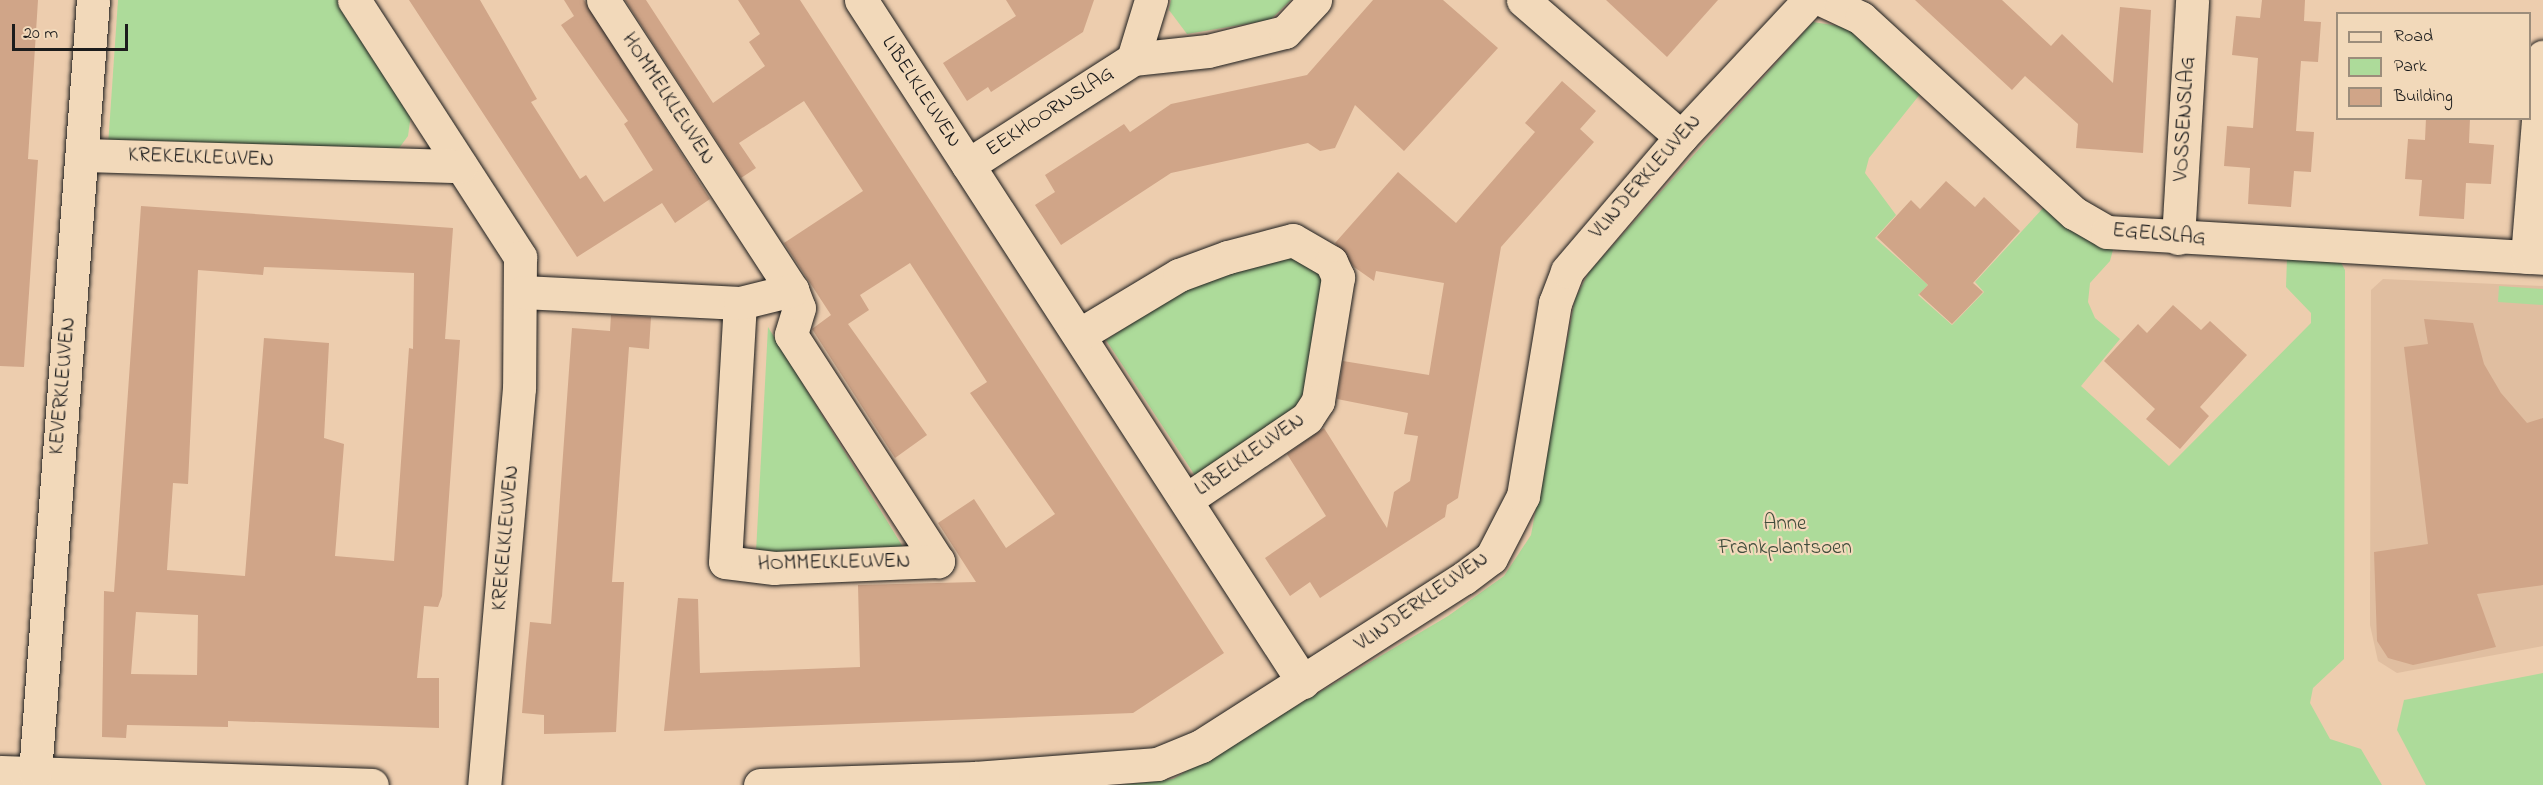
<!DOCTYPE html>
<html>
<head>
<meta charset="utf-8">
<style>
  body { margin:0 }
  #map { position:relative; width:2543px; height:785px; overflow:hidden; background:#edcdae; font-family:"Indie Flower",sans-serif }
  div>[style] { position:absolute }
  [style*='--x'] { left:calc(var(--x)*1px); top:calc(var(--y)*1px); width:calc(var(--w)*1px); rotate:calc(var(--a)*1deg) }
  .built>* { inset:0; background:#e0bea0 }
  .green>* { inset:0; background:#addb9a }
  .building>* { inset:0; background:#d0a588 }
  .roads { filter:drop-shadow(0 0 2px #1c1c1c) drop-shadow(0 0 2px #1c1c1c) }
  .minor>* { height:33px; margin:-16.5px; padding:0 16.5px; transform-origin:16.5px; border-radius:16.5px; background:#f2d9ba }
  span { translate:-50% -50%; white-space:nowrap; text-align:center; line-height:1.15; -webkit-text-stroke:4.5px #f2d9ba; paint-order:stroke }
  .street-label { font-size:21px; color:#1c1c1c }
  .park-label { font-size:21px; color:#404c3c }
  .legend { position:absolute; left:2336px; top:12px; width:195px; height:108px; box-sizing:border-box; background:#f2d9ba; border:2px solid #9c8d7b; margin:0; padding:8px 10px; list-style:none; font-size:18px; color:#1c1c1c }
  .legend li { display:flex; align-items:center; gap:12px; height:30px }
  .legend b { width:30px; border:2px solid #9c8d7b }
  .scale { position:absolute; left:12px; top:24px; width:116px; height:27px; box-sizing:border-box; border:3px solid #1c1c1c; border-top:0; padding-left:8px; font-size:18px; line-height:21px; white-space:nowrap; color:#1c1c1c; -webkit-text-stroke:4px #f2d9ba; paint-order:stroke }
</style>
</head>
<body>
<div id="map">
  <div class="built">
    <div style="clip-path:polygon(2383px 279px,2543px 286px,2543px 646px,2397px 673px,2378px 661px,2370px 625px,2371px 290px)"></div>
  </div>
  <div class="green">
    <div style="clip-path:polygon(118px 0,338px 0,411px 114px,408px 136px,394px 155px,108px 146px)"></div>
    <div style="clip-path:polygon(1171px 0,1291px 0,1270px 20px,1187px 34px,1169px 10px)"></div>
    <div style="clip-path:polygon(1813px 22px,1846px 27px,1921px 93px,1869px 158px,1865px 173px,1896px 215px,1875px 238px,1928px 285px,1918px 295px,1952px 325px,1984px 292px,1975px 282px,2045px 206px,2075px 233px,2114px 246px,2110px 261px,2090px 283px,2088px 302px,2095px 318px,2120px 339px,2081px 386px,2169px 466px,2311px 323px,2311px 313px,2286px 287px,2287px 258px,2339px 259px,2345px 270px,2344px 659px,2313px 688px,2310px 703px,2330px 739px,2361px 749px,2382px 785px,1121px 785px,1173px 779px,1448px 616px,1504px 576px,1531px 535px,1575px 299px,1589px 272px)"></div>
    <div style="clip-path:polygon(1299px 255px,1312px 262px,1324px 284px,1307px 386px,1295px 409px,1196px 477px,1106px 340px,1197px 281px)"></div>
    <div style="clip-path:polygon(2499px 286px,2543px 289px,2543px 305px,2498px 302px)"></div>
    <div style="clip-path:polygon(768px 327px,906px 552px,756px 552px)"></div>
    <div style="clip-path:polygon(2543px 673px,2543px 785px,2426px 785px,2397px 730px,2404px 700px)"></div>
  </div>
  <div class="building">
    <div style="clip-path:polygon(0 0,38px 0,28px 159px,38px 160px,24px 367px,0 366px)"></div>
    <div style="clip-path:polygon(409px 0,480px 0,537px 99px,531px 102px,580px 179px,586px 175px,604px 202px,653px 170px,624px 124px,628px 121px,561px 25px,574px 16px,564px 0,584px 0,710px 199px,675px 223px,662px 203px,577px 257px)"></div>
    <div style="clip-path:polygon(625px 0,646px 0,713px 103px,765px 66px,749px 42px,760px 34px,738px 0,800px 0,1224px 653px,1133px 713px,664px 731px,678px 598px,698px 599px,700px 673px,860px 667px,858px 585px,976px 582px,938px 523px,974px 499px,1006px 548px,1055px 514px,970px 393px,987px 382px,910px 263px,860px 295px,869px 310px,848px 324px,927px 435px,895px 458px,812px 329px,831px 315px,784px 243px,863px 191px,804px 101px,739px 143px,756px 168px,741px 178px)"></div>
    <div style="clip-path:polygon(1006px 0,1094px 0,1083px 32px,991px 92px,988px 87px,967px 101px,943px 63px,1016px 16px)"></div>
    <div style="clip-path:polygon(1373px 0,1443px 0,1498px 48px,1404px 151px,1355px 105px,1335px 148px,1320px 151px,1308px 143px,1171px 173px,1061px 245px,1035px 205px,1055px 192px,1045px 175px,1124px 124px,1130px 132px,1171px 104px,1307px 75px)"></div>
    <div style="clip-path:polygon(1606px 0,1718px 0,1667px 57px)"></div>
    <div style="clip-path:polygon(1915px 0,2002px 0,2051px 46px,2062px 34px,2113px 83px,2120px 7px,2151px 10px,2143px 153px,2076px 148px,2078px 124px,2025px 76px,2012px 90px)"></div>
    <div style="clip-path:polygon(2262px 0,2305px 0,2304px 21px,2321px 22px,2318px 62px,2301px 61px,2296px 131px,2314px 132px,2311px 172px,2294px 171px,2291px 207px,2248px 204px,2250px 168px,2224px 166px,2227px 126px,2253px 128px,2258px 58px,2232px 55px,2236px 16px,2260px 18px)"></div>
    <div style="clip-path:polygon(1562px 81px,1596px 111px,1580px 129px,1594px 142px,1501px 247px,1458px 498px,1447px 505px,1445px 517px,1320px 598px,1310px 582px,1290px 596px,1265px 558px,1326px 516px,1287px 454px,1324px 428px,1387px 528px,1394px 492px,1410px 481px,1418px 436px,1404px 434px,1408px 413px,1337px 399px,1343px 361px,1429px 375px,1444px 283px,1376px 271px,1374px 281px,1354px 267px,1335px 243px,1398px 172px,1456px 223px,1535px 132px,1525px 123px)"></div>
    <div style="clip-path:polygon(2426px 118px,2470px 118px,2469px 143px,2494px 145px,2491px 184px,2466px 183px,2464px 219px,2419px 216px,2422px 180px,2405px 179px,2408px 139px,2425px 140px)"></div>
    <div style="clip-path:polygon(1946px 181px,1975px 207px,1984px 197px,2020px 231px,1973px 283px,1983px 292px,1952px 324px,1919px 294px,1928px 285px,1877px 237px,1911px 200px,1920px 209px)"></div>
    <div style="clip-path:polygon(evenodd,141px 206px,453px 228px,445px 339px,460px 340px,442px 596px,438px 607px,424px 606px,417px 678px,439px 678px,439px 728px,228px 721px,228px 727px,127px 725px,126px 738px,102px 737px,104px 591px,114px 592px,141px 206px,264px 267px,414px 273px,413px 349px,409px 348px,394px 561px,335px 556px,344px 444px,324px 438px,329px 343px,264px 338px,245px 576px,167px 570px,173px 483px,188px 484px,198px 270px,263px 275px,264px 267px,141px 206px,136px 612px,198px 615px,197px 675px,131px 674px,136px 612px)"></div>
    <div style="clip-path:polygon(2173px 305px,2201px 330px,2210px 321px,2247px 355px,2200px 407px,2209px 416px,2180px 449px,2146px 419px,2155px 409px,2104px 361px,2138px 324px,2147px 333px)"></div>
    <div style="clip-path:polygon(611px 315px,651px 317px,649px 349px,629px 347px,612px 582px,624px 582px,616px 732px,544px 734px,544px 715px,522px 713px,526px 664px,530px 622px,551px 624px,572px 328px,610px 331px)"></div>
    <div style="clip-path:polygon(2424px 319px,2473px 323px,2484px 364px,2501px 393px,2527px 423px,2543px 418px,2543px 585px,2477px 594px,2496px 647px,2413px 665px,2388px 658px,2377px 641px,2374px 552px,2428px 544px,2404px 347px,2428px 344px)"></div>
  </div>
  <div class="roads">
    <div class="minor">
      <div style="--x:354;--y:0;--w:306;--a:57.1"></div>
      <div style="--x:520;--y:257;--w:131;--a:90.4"></div>
      <div style="--x:519;--y:388;--w:399;--a:95"></div>
      <div style="--x:603;--y:0;--w:346;--a:56.9"></div>
      <div style="--x:792;--y:290;--w:19;--a:69"></div>
      <div style="--x:799;--y:308;--w:28;--a:107"></div>
      <div style="--x:791;--y:335;--w:270;--a:57"></div>
      <div style="--x:938;--y:561;--w:164;--a:177.6"></div>
      <div style="--x:774;--y:568;--w:49;--a:-173"></div>
      <div style="--x:725;--y:562;--w:259;--a:-86.7"></div>
      <div style="--x:861;--y:0;--w:813;--a:57.05"></div>
      <div style="--x:1523;--y:0;--w:209;--a:40.9"></div>
      <div style="--x:1823;--y:0;--w:42;--a:25.3"></div>
      <div style="--x:1861;--y:18;--w:289;--a:42.5"></div>
      <div style="--x:2074;--y:213;--w:38;--a:30"></div>
      <div style="--x:2107;--y:232;--w:437;--a:3.4"></div>
      <div style="--x:1133;--y:59;--w:62;--a:-73"></div>
      <div style="--x:84;--y:155;--w:377;--a:1.7"></div>
      <div style="--x:968;--y:165;--w:196;--a:-32.7"></div>
      <div style="--x:1133;--y:59;--w:75;--a:-6.1"></div>
      <div style="--x:1208;--y:51;--w:79;--a:-13.9"></div>
      <div style="--x:1285;--y:32;--w:44;--a:-46.8"></div>
      <div style="--x:2178;--y:238;--w:238;--a:-86.6"></div>
      <div style="--x:2527;--y:257;--w:201;--a:-85.4"></div>
      <div style="--x:523;--y:292;--w:217;--a:2.9"></div>
      <div style="--x:740;--y:303;--w:54;--a:-14"></div>
      <div style="--x:1079;--y:335;--w:117;--a:-31"></div>
      <div style="--x:1179;--y:275;--w:52;--a:-20.2"></div>
      <div style="--x:1228;--y:257;--w:67;--a:-14.7"></div>
      <div style="--x:1293;--y:240;--w:44;--a:30.1"></div>
      <div style="--x:1331;--y:262;--w:17;--a:65"></div>
      <div style="--x:1338;--y:277;--w:126;--a:99.2"></div>
      <div style="--x:1318;--y:401;--w:20;--a:123"></div>
      <div style="--x:1307;--y:418;--w:146;--a:145.9"></div>
      <div style="--x:0;--y:772;--w:372;--a:2"></div>
      <div style="--x:35;--y:773;--w:775;--a:-85.71"></div>
      <div style="--x:760;--y:785;--w:215;--a:-1.9"></div>
      <div style="--x:975;--y:778;--w:183;--a:-4.4"></div>
      <div style="--x:1157;--y:764;--w:48;--a:-22.2"></div>
      <div style="--x:1201;--y:746;--w:312;--a:-32.6"></div>
      <div style="--x:1464;--y:578;--w:34;--a:-37"></div>
      <div style="--x:1491;--y:558;--w:70;--a:-62.7"></div>
      <div style="--x:1523;--y:496;--w:196;--a:-80.6"></div>
      <div style="--x:1555;--y:303;--w:34;--a:-69"></div>
      <div style="--x:1567;--y:271;--w:176;--a:-49.6"></div>
      <div style="--x:1681;--y:137;--w:187;--a:-46.9"></div>
    </div>
  </div>
  <div class="street-label">
    <span style="left:921px;top:92px;rotate:57deg">LIBELKLEUVEN</span>
    <span style="left:668px;top:99px;rotate:57deg">HOMMELKLEUVEN</span>
    <span style="left:1050px;top:112px;rotate:-33deg">EEKHOORNSLAG</span>
    <span style="left:2185px;top:119px;rotate:-87deg">VOSSENSLAG</span>
    <span style="left:201px;top:158px;rotate:2deg">KREKELKLEUVEN</span>
    <span style="left:1646px;top:177px;rotate:-49deg">VLINDERKLEUVEN</span>
    <span style="left:2159px;top:235px;rotate:5deg">EGELSLAG</span>
    <span style="left:63px;top:386px;rotate:-85deg">KEVERKLEUVEN</span>
    <span style="left:1250px;top:455px;rotate:-35deg">LIBELKLEUVEN</span>
    <span style="left:506px;top:538px;rotate:-85deg">KREKELKLEUVEN</span>
    <span style="left:834px;top:563px;rotate:-1deg">HOMMELKLEUVEN</span>
    <span style="left:1422px;top:602px;rotate:-35deg">VLINDERKLEUVEN</span>
  </div>
  <div class="park-label">
    <span style="left:1785px;top:536px">Anne<br>Frankplantsoen</span>
  </div>
  <ul class="legend">
  <li><b style="height:8px;background:#f2d9ba"></b>Road</li>
  <li><b style="height:16px;background:#addb9a"></b>Park</li>
  <li><b style="height:16px;background:#d0a588"></b>Building</li>
  </ul>
  <div class="scale">20 m</div>
</div>
</body>
</html>
